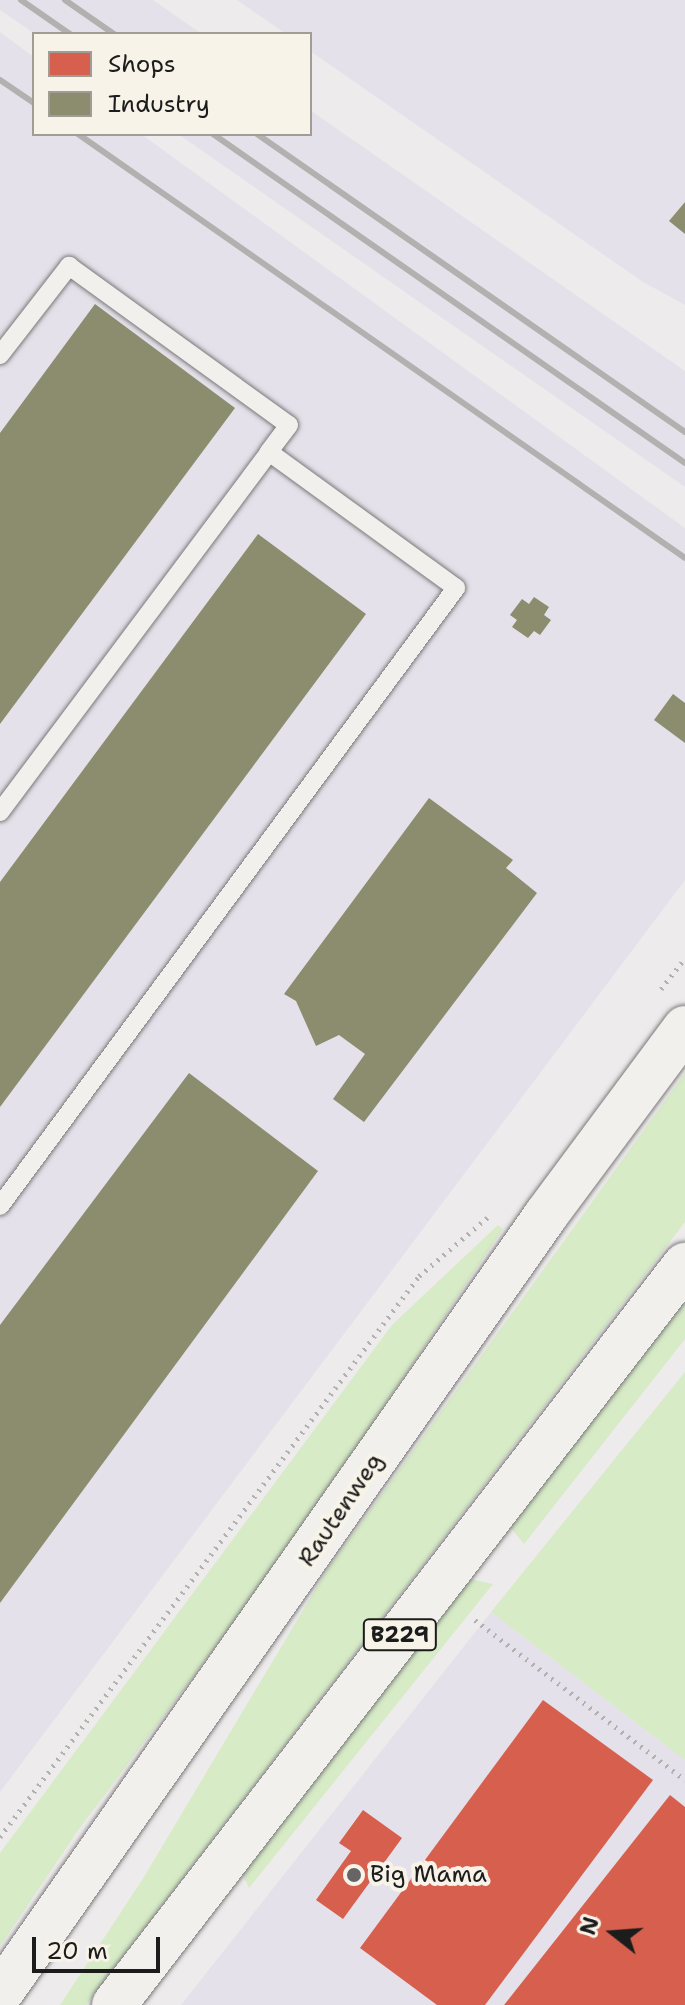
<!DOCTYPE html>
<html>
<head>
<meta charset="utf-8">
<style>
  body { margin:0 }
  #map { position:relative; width:685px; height:2005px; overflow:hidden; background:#eeebec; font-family:"Shantell Sans",sans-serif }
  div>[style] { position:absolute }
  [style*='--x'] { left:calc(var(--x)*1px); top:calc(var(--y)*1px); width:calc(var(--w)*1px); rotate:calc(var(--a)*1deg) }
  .built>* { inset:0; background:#e5e1ea }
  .green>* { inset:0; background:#d6ebc6 }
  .shops>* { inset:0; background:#d6604d }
  .industry>* { inset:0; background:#8c8c6e }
  .path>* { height:5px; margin-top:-2.5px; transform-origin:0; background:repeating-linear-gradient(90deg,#b2b1b0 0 2px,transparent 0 8px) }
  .roads { filter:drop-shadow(0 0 2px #7a797a) drop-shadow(0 0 2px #7a797a) }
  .lane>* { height:18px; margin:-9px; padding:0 9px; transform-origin:9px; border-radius:9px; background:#f1f0ed }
  .primary>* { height:44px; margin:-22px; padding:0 22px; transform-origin:22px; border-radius:22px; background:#f1f0ed }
  .rail>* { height:6px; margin:-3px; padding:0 3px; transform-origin:3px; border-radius:3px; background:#b2b1b0 }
  .dots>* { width:22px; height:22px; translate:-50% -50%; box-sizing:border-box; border:4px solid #f7f3e8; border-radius:50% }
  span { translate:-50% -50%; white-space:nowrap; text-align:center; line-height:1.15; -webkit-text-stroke:8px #f7f3e8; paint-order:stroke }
  .shield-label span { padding:2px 6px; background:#f7f3e8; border:2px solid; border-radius:6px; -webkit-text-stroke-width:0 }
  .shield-label { font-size:22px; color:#1c1c1c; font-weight:700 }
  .street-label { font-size:24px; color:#1c1c1c }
  .poi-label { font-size:24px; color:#1c1c1c }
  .left { translate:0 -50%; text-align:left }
  .legend { position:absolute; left:32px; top:32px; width:280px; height:104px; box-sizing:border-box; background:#f7f3e8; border:2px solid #9f9d96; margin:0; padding:10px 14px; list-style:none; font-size:24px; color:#1c1c1c }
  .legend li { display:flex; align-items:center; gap:16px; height:40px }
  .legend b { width:40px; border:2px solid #9f9d96 }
  .north { position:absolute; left:573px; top:1893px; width:80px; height:80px; -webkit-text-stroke:6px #f7f3e8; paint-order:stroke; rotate:287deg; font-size:22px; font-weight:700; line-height:32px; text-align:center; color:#1c1c1c }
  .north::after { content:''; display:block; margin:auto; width:28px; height:36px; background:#1c1c1c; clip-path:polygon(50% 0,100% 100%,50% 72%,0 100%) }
  .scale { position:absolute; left:32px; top:1937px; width:128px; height:36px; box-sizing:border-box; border:4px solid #1c1c1c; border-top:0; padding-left:10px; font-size:24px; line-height:28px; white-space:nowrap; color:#1c1c1c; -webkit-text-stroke:6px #f7f3e8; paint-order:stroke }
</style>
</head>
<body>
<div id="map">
  <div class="built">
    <div style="clip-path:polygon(0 0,153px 0,202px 34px,35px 34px,0 10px)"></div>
    <div style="clip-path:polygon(237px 0,685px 0,685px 305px,643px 282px,310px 51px,310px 34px,286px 34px)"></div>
    <div style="clip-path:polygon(0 32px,34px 57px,34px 134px,141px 134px,685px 528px,685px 880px,0 1792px)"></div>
    <div style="clip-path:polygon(310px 110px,685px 371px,685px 487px,178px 134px,310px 134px)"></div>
    <div style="clip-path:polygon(491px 1612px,685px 1760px,685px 2005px,181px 2005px)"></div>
  </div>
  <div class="green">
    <div style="clip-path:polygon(685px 1073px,685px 1222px,86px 2005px,60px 2005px,144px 1877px,327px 1570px)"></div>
    <div style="clip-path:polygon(498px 1225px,503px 1229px,285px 1554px,79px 1829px,0 1946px,0 1853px,392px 1325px)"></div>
    <div style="clip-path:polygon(685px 1302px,685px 1339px,524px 1544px,511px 1528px,513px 1521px)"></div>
    <div style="clip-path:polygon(685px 1372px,685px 1760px,491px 1612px)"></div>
    <div style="clip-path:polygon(470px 1579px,493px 1584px,249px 1888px,242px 1873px)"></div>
  </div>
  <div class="shops">
    <div style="clip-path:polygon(543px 1700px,653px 1780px,485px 2005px,437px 2005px,360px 1948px)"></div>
    <div style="clip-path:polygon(670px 1795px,685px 1807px,685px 2005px,504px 2005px)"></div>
    <div style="clip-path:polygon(363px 1810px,402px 1838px,343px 1919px,316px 1900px,351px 1851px,339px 1843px)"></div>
  </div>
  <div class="industry">
    <div style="clip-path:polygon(685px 202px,685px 234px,669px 221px)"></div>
    <div style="clip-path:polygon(95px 304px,235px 408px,0 724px,0 433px)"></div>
    <div style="clip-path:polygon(258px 534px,366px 614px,0 1107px,0 882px)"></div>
    <div style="clip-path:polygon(534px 597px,549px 607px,544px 615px,551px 620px,540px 635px,534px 631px,528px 638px,512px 627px,517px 620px,510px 615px,522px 599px,529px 604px)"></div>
    <div style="clip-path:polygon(673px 694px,685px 703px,685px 743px,654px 720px)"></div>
    <div style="clip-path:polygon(429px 798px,513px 860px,506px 868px,537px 893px,364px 1122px,333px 1099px,365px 1054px,339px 1035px,316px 1046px,296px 1001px,284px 994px)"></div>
    <div style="clip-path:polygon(189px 1073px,318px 1171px,0 1603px,0 1325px)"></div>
  </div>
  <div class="path">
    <div style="--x:661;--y:989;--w:39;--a:-52"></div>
    <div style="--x:475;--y:1620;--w:264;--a:37.3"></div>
    <div style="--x:0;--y:1837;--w:700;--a:-53.24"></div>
    <div style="--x:419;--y:1276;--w:91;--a:-40.5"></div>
  </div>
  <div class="roads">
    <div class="lane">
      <div style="--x:0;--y:355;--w:113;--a:-52.2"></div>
      <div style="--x:69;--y:266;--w:271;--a:35.9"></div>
      <div style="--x:289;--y:425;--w:34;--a:127"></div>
      <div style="--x:0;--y:812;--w:449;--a:-53.2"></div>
      <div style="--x:269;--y:452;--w:231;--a:36"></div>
      <div style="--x:456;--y:588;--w:768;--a:126.42"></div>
    </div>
    <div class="primary">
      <div style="--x:0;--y:1994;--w:951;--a:-54.97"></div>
      <div style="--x:546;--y:1215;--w:233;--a:-53.4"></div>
      <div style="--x:114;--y:2005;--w:935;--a:-52.35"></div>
    </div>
  </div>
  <div class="rail">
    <div style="--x:21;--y:0;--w:60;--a:34.8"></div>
    <div style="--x:65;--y:0;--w:60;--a:34.8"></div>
    <div style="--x:0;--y:80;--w:41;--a:34.1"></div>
    <div style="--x:78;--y:134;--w:740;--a:34.93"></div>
    <div style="--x:213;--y:134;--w:575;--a:34.88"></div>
    <div style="--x:257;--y:134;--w:522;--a:34.85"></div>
  </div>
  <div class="dots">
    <div style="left:354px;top:1875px;background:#666465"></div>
  </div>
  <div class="shield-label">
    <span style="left:400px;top:1635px">B229</span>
  </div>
  <div class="street-label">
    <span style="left:341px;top:1510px;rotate:-56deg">Rautenweg</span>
  </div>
  <div class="poi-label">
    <span class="left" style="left:370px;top:1875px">Big Mama</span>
  </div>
  <ul class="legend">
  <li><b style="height:22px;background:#d6604d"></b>Shops</li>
  <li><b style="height:22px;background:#8c8c6e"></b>Industry</li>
  </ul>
  <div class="north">N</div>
  <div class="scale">20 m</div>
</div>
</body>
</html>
